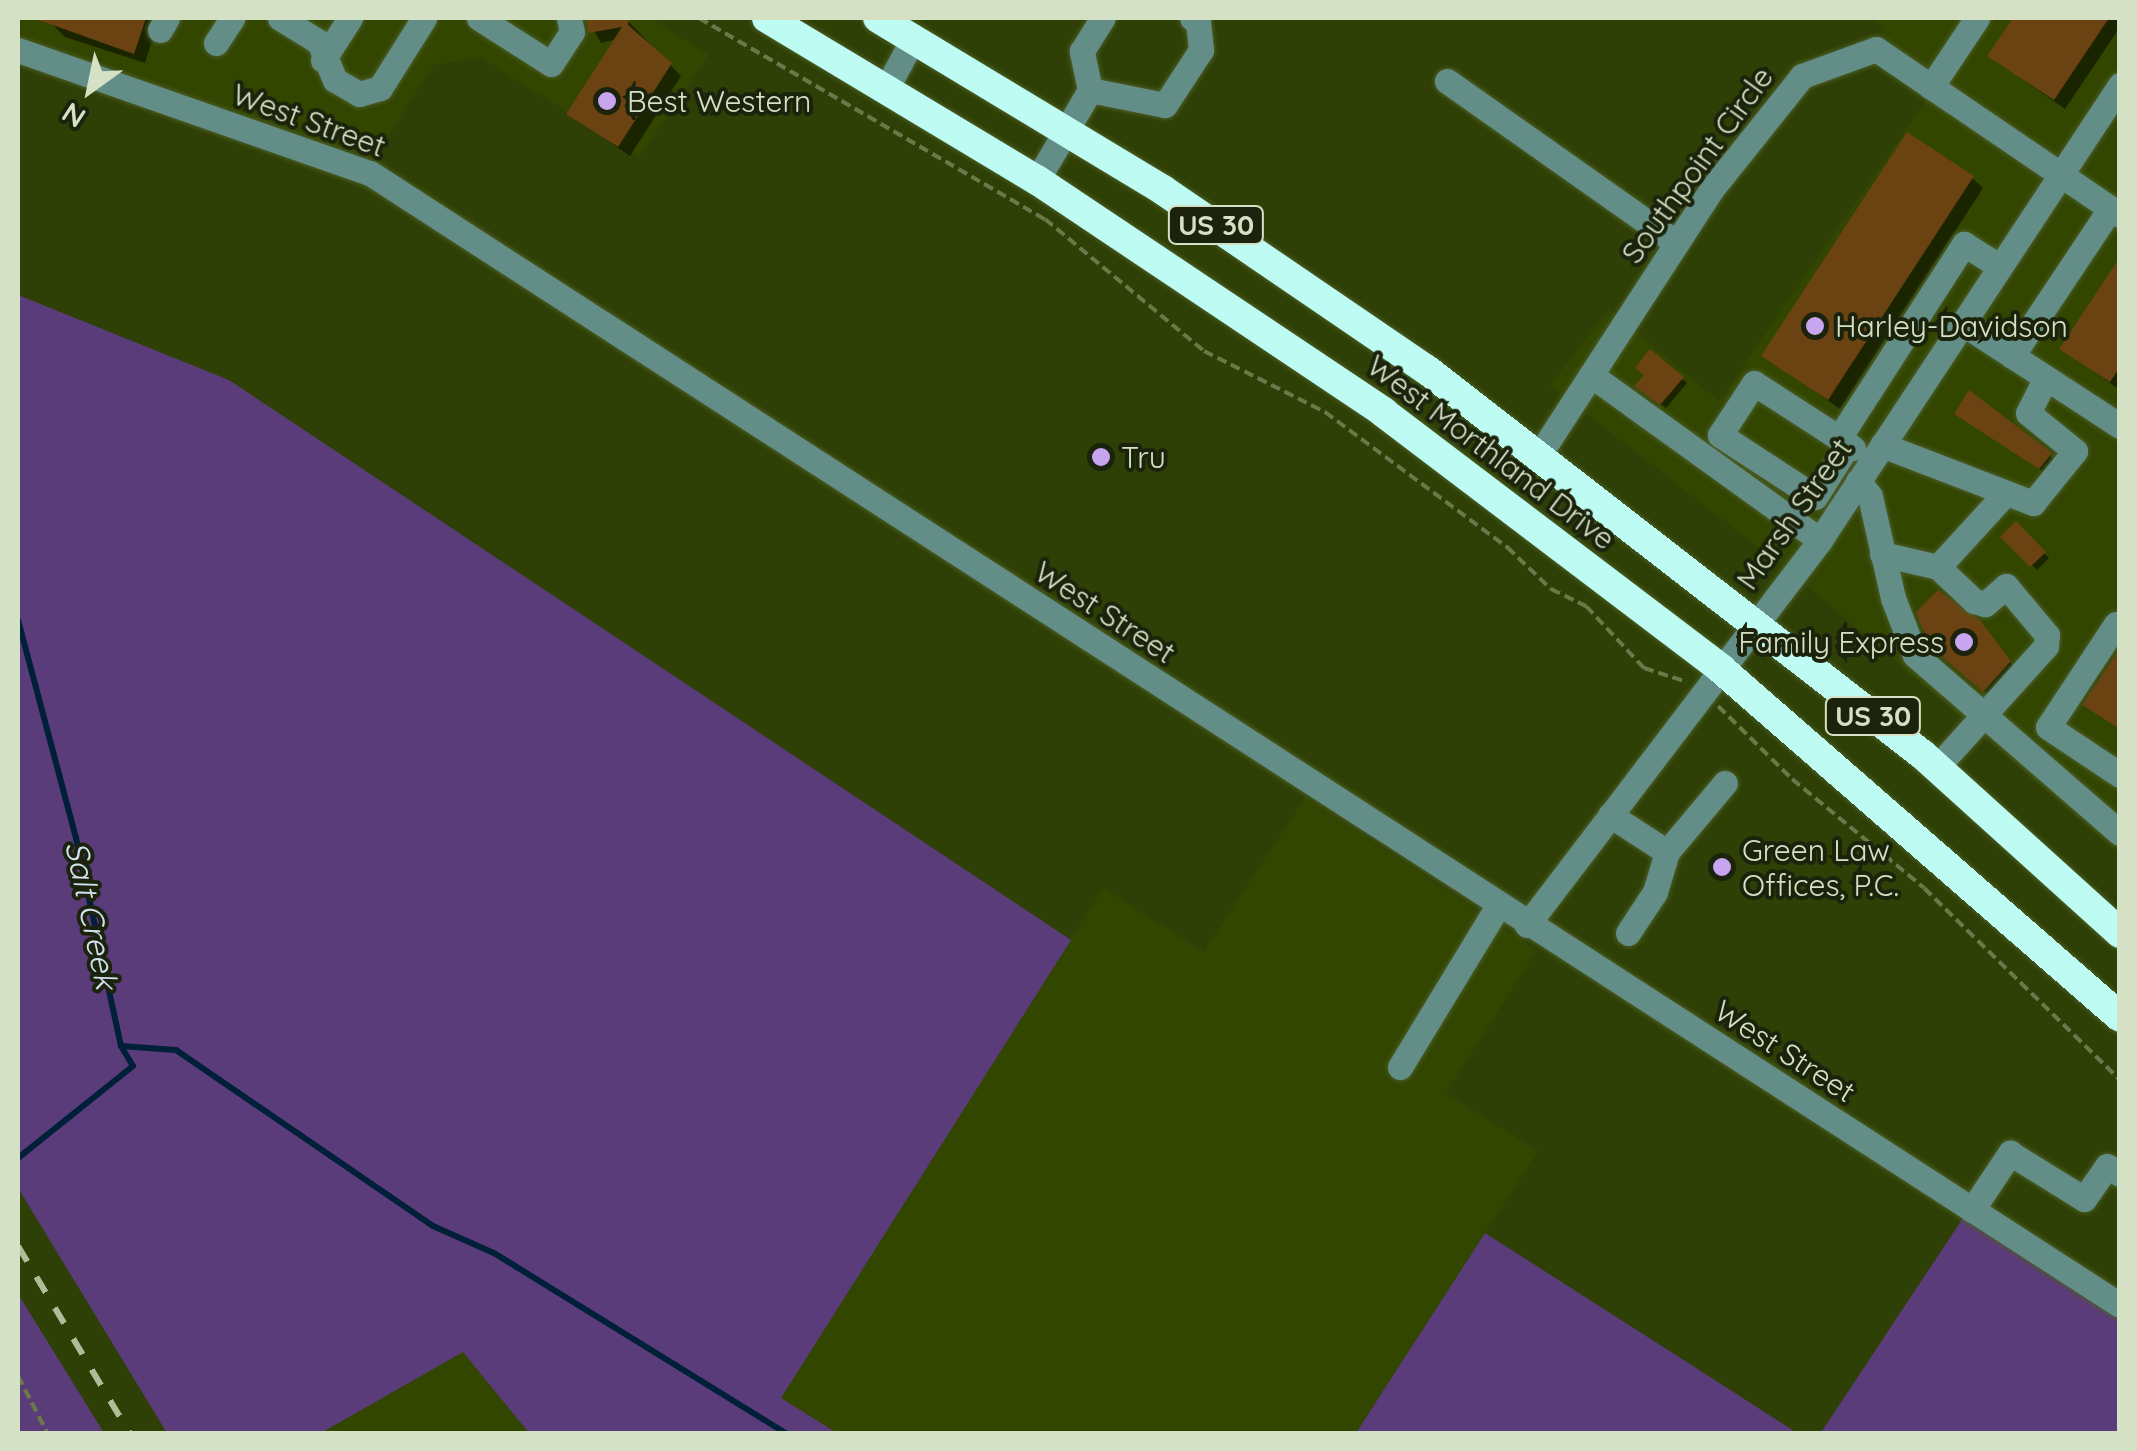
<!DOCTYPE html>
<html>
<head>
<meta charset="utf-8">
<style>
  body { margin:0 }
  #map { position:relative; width:2137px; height:1451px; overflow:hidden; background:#2e4005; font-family:Quicksand,sans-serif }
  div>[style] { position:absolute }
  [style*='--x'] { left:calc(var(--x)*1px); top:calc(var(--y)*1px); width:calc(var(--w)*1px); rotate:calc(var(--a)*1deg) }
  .built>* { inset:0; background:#324600 }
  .green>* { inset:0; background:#5b3c7a }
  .shadow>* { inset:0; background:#0007 }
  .stream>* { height:6px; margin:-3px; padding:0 3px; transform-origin:3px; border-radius:3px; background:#001f39 }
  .building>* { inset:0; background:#6b4313 }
  .path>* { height:4px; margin-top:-2px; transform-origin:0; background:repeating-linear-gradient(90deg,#697949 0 10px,transparent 0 15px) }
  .roads { filter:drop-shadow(0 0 2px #4c5d27) drop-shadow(0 0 2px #4c5d27) }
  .minor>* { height:25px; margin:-12.5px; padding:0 12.5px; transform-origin:12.5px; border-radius:12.5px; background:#638e88 }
  .highway>* { height:30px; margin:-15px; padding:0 15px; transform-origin:15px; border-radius:15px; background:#bdfbf3 }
  .rail>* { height:6px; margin-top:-3px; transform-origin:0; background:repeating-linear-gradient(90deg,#b0bd99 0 18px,transparent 0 36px) }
  .dots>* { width:28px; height:28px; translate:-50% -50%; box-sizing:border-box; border:5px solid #1b230c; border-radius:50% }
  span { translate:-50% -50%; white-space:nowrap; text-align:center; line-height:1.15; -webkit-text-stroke:8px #1b230c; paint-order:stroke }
  .shield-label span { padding:2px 8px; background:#1b230c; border:2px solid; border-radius:8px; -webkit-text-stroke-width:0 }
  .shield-label { font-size:28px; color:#d5e1c4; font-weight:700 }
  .poi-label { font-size:30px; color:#d5e1c4 }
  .left { translate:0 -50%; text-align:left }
  .right { translate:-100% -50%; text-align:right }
  .street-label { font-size:30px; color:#d5e1c4 }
  .water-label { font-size:32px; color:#d1e1f0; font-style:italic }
  .frame { position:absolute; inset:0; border:20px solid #d5e1c4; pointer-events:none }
  .north { position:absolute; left:40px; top:40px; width:100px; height:100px; -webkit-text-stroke:8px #1b230c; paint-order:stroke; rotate:213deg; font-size:28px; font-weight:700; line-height:40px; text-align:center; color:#d5e1c4 }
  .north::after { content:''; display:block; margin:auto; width:35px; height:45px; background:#d5e1c4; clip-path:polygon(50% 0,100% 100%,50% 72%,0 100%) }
</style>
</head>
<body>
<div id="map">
  <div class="built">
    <div style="clip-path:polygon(18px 18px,651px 18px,709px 55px,639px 157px,481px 58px,434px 65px,373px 160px,74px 61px,18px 37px)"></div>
    <div style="clip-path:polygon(1875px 18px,2119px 18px,2119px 853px,1810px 588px,1550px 385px,1609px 309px,1719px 401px,1940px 80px,1889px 43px)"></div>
    <div style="clip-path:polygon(1305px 797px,1537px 950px,1446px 1093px,1538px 1151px,1356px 1433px,837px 1433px,780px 1399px,1103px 888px,1204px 952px)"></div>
    <div style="clip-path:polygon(463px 1351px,529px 1433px,321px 1434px)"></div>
  </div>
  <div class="green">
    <div style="clip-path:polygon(18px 295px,229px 380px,1071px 940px,781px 1398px,837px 1433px,529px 1433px,463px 1352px,321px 1433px,167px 1433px,18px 1188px)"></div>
    <div style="clip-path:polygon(1963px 1218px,2119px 1319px,2119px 1433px,1820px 1434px)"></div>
    <div style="clip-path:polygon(1485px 1233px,1693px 1366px,1797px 1433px,1356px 1433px)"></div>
    <div style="clip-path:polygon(18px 1294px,104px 1433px,18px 1433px)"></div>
  </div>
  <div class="shadow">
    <div style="clip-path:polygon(57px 18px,159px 18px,145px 63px,65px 37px,54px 26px)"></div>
    <div style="clip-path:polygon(587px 18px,625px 18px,681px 76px,630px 156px,569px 114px,617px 39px,601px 43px)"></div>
    <div style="clip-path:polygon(2016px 18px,2120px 18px,2120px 27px,2065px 109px,1990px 56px)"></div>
    <div style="clip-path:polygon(1972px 178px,1983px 188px,1840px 409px,1764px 356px)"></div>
    <div style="clip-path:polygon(2120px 262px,2120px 390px,2063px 349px)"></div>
    <div style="clip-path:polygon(1651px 353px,1687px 383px,1666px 408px,1642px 390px)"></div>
    <div style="clip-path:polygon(1970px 394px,2058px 463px,2048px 475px,1957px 413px)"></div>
    <div style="clip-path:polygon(2016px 525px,2049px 558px,2037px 570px,2004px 537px)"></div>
    <div style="clip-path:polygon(1983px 626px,2013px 666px,1988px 694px,1936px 646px)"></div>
  </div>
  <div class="stream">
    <div style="--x:18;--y:620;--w:226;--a:75.1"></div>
    <div style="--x:76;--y:838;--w:213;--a:77.8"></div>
    <div style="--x:121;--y:1046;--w:23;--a:59"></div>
    <div style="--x:133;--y:1066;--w:147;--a:141.3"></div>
    <div style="--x:121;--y:1046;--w:55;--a:4.2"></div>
    <div style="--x:176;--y:1050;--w:311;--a:34.4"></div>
    <div style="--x:433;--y:1226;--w:67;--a:23.9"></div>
    <div style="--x:494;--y:1253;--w:344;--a:31.7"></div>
  </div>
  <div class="building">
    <div style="clip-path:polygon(33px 18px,146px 18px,134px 54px)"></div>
    <div style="clip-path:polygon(586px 18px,629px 18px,628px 25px,672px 63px,618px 147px,566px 114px,622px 27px,588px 33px)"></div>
    <div style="clip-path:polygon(2013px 18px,2109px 18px,2054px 100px,1987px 56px)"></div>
    <div style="clip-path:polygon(1907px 132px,1974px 176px,1828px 400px,1761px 356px)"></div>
    <div style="clip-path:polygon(2120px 257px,2120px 367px,2110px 382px,2059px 349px)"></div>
    <div style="clip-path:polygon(1650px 349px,1684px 377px,1660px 405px,1634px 386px,1644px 375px,1635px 368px)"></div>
    <div style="clip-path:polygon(1969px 390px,2052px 453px,2039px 469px,1954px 414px)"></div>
    <div style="clip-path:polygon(2016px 521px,2046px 552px,2030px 567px,2000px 537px)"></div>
    <div style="clip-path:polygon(1938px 590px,1979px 619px,2011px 661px,1983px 692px,1939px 654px,1922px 628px,1916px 612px)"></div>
    <div style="clip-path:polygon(2120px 648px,2120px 729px,2082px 705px)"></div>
  </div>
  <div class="path">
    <div style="--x:699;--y:18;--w:400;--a:30.2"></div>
    <div style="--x:1045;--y:219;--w:207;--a:39.7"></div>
    <div style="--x:1204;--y:351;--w:136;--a:26.8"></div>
    <div style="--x:1325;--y:412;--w:227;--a:36.6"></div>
    <div style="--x:1507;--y:547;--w:61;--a:43.7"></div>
    <div style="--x:1551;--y:589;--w:39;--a:26"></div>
    <div style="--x:1586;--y:606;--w:85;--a:46.9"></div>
    <div style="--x:1644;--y:668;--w:45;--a:18"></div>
    <div style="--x:1718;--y:706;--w:104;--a:44.6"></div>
    <div style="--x:1792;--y:779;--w:171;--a:39.5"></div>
    <div style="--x:1924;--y:888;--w:274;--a:44.4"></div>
    <div style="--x:18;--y:1376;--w:65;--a:62.7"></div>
  </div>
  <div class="roads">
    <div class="minor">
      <div style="--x:280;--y:18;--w:46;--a:31.6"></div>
      <div style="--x:319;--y:42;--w:41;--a:67.2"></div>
      <div style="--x:335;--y:80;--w:28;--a:30"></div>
      <div style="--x:359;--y:94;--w:22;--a:-16"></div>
      <div style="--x:380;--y:88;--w:83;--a:-57.8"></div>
      <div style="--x:479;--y:18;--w:85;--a:32.6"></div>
      <div style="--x:551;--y:64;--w:38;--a:-57"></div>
      <div style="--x:572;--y:32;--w:14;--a:-102"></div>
      <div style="--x:160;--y:30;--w:14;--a:-60"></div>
      <div style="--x:216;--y:43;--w:30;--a:-57"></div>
      <div style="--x:18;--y:50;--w:373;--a:19.3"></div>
      <div style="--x:370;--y:173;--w:2084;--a:32.9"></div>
      <div style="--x:323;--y:60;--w:50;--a:-57.3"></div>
      <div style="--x:1447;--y:81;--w:281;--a:35.2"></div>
      <div style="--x:1931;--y:87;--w:83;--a:-56.3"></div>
      <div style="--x:886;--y:89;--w:57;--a:-61.6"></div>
      <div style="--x:1090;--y:90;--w:76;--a:11.3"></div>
      <div style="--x:1165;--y:105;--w:66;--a:-56.8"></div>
      <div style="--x:1201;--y:50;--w:28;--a:-96"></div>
      <div style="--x:1198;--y:22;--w:7;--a:-146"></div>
      <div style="--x:1037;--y:180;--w:104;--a:-59.5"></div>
      <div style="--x:1090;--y:90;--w:40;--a:-102"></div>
      <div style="--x:1082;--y:51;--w:39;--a:-58"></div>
      <div style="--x:1962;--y:323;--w:189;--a:33.1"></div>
      <div style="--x:2012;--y:356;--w:177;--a:-56.3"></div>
      <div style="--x:1591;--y:375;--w:282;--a:35.8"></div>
      <div style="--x:1839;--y:438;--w:101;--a:-147.1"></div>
      <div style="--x:1754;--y:383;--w:62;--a:123.2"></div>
      <div style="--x:1720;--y:435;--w:113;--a:33.1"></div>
      <div style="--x:1815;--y:497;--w:62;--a:-57.6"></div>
      <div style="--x:1882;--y:445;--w:162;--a:21"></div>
      <div style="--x:2033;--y:503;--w:67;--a:-51.1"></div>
      <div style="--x:2075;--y:451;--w:60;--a:-141"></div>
      <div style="--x:2028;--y:413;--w:39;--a:-63"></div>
      <div style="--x:1853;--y:448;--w:17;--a:-144"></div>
      <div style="--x:1839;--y:438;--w:231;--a:-57.2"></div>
      <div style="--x:1964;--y:244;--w:41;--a:32.2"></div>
      <div style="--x:1539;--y:455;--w:316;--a:-57"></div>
      <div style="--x:1711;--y:190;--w:146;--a:-51.4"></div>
      <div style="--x:1802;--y:76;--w:79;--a:-20"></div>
      <div style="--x:1876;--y:49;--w:295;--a:34.2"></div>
      <div style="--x:1858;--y:481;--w:19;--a:51"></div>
      <div style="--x:1870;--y:496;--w:105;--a:77.3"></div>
      <div style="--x:1893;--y:598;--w:61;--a:68.9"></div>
      <div style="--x:1915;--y:655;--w:271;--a:41"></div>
      <div style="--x:1882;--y:554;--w:57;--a:13.1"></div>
      <div style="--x:2116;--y:624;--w:123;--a:123.4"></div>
      <div style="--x:2048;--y:727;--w:87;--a:33.7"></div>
      <div style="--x:1937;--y:767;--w:163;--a:-48"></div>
      <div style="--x:2046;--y:646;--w:11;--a:-85"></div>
      <div style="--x:2047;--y:635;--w:64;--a:-129.9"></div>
      <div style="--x:2006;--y:586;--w:28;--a:139"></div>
      <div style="--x:1985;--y:604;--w:11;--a:-165"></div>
      <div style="--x:1974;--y:601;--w:50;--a:-136.6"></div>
      <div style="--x:1938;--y:567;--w:99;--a:-47.5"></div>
      <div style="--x:1610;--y:815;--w:68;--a:33"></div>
      <div style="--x:1667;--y:852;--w:42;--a:106.7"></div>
      <div style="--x:1655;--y:892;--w:49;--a:123.4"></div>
      <div style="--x:1667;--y:852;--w:90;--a:-50"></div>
      <div style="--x:1527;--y:925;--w:484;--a:-52.7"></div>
      <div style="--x:1820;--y:540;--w:545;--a:-56.6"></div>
      <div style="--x:1400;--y:1067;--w:188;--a:-58.7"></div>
      <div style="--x:1972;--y:1210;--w:69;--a:-56.3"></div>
      <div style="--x:2010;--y:1153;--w:87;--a:31.9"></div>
      <div style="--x:2084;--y:1199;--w:40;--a:-55.1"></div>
      <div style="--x:2107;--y:1166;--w:15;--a:32"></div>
    </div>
    <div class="highway">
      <div style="--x:767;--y:18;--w:315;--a:31"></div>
      <div style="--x:1037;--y:180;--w:417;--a:33.8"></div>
      <div style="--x:1383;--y:412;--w:425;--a:37.2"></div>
      <div style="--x:1721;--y:669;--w:529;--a:41.09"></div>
      <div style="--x:878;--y:18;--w:333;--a:31.1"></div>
      <div style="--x:1163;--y:190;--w:320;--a:34.3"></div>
      <div style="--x:1427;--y:370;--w:628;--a:37.82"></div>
      <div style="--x:1923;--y:755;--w:266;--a:42.1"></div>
    </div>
  </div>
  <div class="rail">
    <div style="--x:18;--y:1246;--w:219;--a:59.2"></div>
  </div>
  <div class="dots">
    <div style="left:607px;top:101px;background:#c8a5ef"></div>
    <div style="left:1815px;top:326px;background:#c8a5ef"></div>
    <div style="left:1101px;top:457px;background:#c8a5ef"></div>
    <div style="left:1964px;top:642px;background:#c8a5ef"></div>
    <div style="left:1722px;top:867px;background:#c8a5ef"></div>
  </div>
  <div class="shield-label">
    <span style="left:1216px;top:225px">US 30</span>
    <span style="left:1873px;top:716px">US 30</span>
  </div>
  <div class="poi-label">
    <span class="left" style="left:627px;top:101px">Best Western</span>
    <span class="left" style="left:1835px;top:326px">Harley-Davidson</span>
    <span class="left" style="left:1121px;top:457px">Tru</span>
    <span class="right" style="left:1944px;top:642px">Family Express</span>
    <span class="left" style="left:1742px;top:867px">Green Law<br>Offices, P.C.</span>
  </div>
  <div class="street-label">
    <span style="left:309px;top:120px;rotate:20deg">West Street</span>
    <span style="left:1697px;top:165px;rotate:-54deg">Southpoint Circle</span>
    <span style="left:1491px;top:452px;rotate:37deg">West Morthland Drive</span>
    <span style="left:1794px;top:514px;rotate:-55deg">Marsh Street</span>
    <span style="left:1105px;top:612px;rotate:33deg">West Street</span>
    <span style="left:1785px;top:1051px;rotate:33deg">West Street</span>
  </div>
  <div class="water-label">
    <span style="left:92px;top:915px;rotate:78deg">Salt Creek</span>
  </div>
  <div class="frame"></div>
  <div class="north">N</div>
</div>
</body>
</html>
